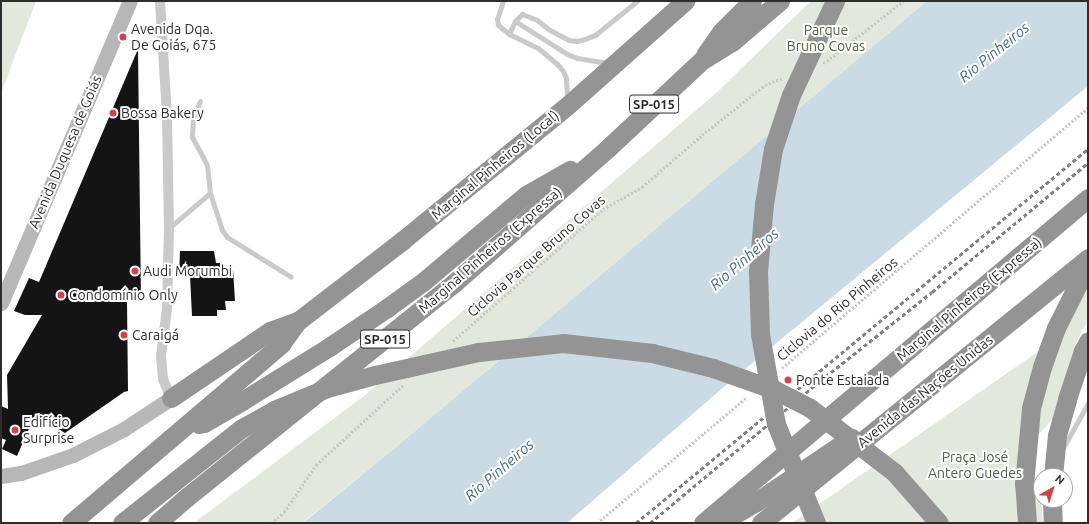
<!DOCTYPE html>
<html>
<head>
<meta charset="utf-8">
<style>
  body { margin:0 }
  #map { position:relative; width:1089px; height:524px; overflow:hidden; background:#fff; font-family:Ubuntu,sans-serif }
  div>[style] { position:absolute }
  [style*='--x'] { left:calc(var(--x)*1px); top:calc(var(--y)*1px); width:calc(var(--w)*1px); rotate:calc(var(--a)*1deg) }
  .green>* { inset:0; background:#e2e8dc }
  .water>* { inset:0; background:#cadbe6 }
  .building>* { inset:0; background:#141414 }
  .path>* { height:2.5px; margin-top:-1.25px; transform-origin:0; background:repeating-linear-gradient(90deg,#c7c7c7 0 2px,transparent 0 4px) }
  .lane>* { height:5px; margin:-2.5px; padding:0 2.5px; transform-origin:2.5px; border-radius:2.5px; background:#cacaca }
  .street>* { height:10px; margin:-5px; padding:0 5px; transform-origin:5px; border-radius:5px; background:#cacaca }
  .secondary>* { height:15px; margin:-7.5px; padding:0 7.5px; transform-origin:7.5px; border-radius:7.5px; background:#b7b7b7 }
  .highway>* { height:19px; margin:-9.5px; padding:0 9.5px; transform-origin:9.5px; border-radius:9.5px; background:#949494 }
  .rail>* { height:3px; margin-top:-1.5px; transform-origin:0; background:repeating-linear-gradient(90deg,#828282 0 4px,transparent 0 7px) }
  .highway-bridge>* { height:19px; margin:-9.5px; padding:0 9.5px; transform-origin:9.5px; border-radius:9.5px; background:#949494 }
  .dots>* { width:11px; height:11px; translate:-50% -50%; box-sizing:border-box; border:2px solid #fff; border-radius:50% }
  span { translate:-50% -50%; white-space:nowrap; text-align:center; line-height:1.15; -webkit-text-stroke:4px #fff; paint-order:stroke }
  .shield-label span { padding:1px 3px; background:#fff; border:1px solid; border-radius:3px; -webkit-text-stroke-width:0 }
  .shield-label { font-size:13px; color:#2d2d2d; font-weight:700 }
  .poi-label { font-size:14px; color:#2d2d2d }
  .left { translate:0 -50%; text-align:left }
  .park-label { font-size:14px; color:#4f6240 }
  .street-label { font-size:14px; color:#2d2d2d }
  .water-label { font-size:15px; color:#456b84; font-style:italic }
  .frame { position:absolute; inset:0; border:2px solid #2d2d2d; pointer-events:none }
  .north { position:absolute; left:1033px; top:468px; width:40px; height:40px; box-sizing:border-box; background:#fff; border:1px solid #ababab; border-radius:50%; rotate:39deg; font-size:11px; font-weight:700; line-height:16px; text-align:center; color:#2d2d2d }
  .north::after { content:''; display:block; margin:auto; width:14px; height:18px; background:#cf434c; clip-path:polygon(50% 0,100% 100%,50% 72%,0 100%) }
</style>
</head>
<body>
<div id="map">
  <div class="green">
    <div style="clip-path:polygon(1px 1px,36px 1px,1px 93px)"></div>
    <div style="clip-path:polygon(811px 1px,927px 1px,402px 442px,302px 523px,194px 523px,364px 396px,715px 94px)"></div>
    <div style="clip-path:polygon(1088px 279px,1088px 320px,1077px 341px,1053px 419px,1037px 436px,1031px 478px,1041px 496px,1043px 523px,792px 523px,1056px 339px)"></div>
  </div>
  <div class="water">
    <div style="clip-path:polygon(927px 1px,1088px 1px,1088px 86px,733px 379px,567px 523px,303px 523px,402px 442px)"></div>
  </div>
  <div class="building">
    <div style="clip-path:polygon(138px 49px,141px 301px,127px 301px,128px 391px,124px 392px,65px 433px,35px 415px,17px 456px,2px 449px,6px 440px,1px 438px,1px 406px,8px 409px,7px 375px,42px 315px,25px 315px,14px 311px,29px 278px,39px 282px)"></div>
    <div style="clip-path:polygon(180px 251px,214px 251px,216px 263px,224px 263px,225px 269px,233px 269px,235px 301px,225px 301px,226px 310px,217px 310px,217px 316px,192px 316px,190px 276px,179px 276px)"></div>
  </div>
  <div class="path">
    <div style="--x:823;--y:63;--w:4;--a:-27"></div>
    <div style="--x:827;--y:61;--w:97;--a:-38.3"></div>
    <div style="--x:453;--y:341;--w:200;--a:-41.3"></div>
    <div style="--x:603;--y:209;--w:45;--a:-29.4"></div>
    <div style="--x:642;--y:187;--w:79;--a:-40.9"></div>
    <div style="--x:702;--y:135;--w:80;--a:-38.4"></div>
    <div style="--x:765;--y:85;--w:18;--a:-22"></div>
    <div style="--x:782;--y:368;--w:402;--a:-40.4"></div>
    <div style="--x:271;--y:523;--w:17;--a:-40"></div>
    <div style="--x:284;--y:512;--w:57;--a:-55.8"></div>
    <div style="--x:316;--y:465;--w:118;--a:-42.6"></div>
    <div style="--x:597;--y:523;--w:196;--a:-40"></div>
  </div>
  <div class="lane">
    <div style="--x:503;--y:1;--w:19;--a:108"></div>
    <div style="--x:497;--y:19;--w:6;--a:81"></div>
    <div style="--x:498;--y:25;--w:14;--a:39"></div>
    <div style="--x:509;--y:34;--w:32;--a:26"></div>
    <div style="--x:538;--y:48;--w:25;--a:40"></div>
    <div style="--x:557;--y:64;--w:9;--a:49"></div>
    <div style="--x:563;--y:71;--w:8;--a:67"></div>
    <div style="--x:566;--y:78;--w:22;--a:87"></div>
    <div style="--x:515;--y:21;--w:62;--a:32.4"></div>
    <div style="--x:567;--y:54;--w:11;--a:22"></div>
    <div style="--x:577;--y:58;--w:30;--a:9"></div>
    <div style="--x:509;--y:34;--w:14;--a:-65"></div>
    <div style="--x:515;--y:21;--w:10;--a:-45"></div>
    <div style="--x:522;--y:14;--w:16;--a:22"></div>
    <div style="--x:537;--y:20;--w:14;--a:39"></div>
    <div style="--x:548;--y:29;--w:24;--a:28"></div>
    <div style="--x:569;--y:40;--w:8;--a:7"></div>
    <div style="--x:577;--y:41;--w:8;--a:-14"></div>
    <div style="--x:585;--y:39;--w:11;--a:-22"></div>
    <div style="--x:595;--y:35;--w:54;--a:-39"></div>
    <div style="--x:210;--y:193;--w:39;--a:72"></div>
    <div style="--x:222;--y:230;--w:9;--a:54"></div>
    <div style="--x:227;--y:237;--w:75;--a:32"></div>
    <div style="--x:170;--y:227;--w:52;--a:-40.4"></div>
    <div style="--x:210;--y:193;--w:28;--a:-96"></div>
    <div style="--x:207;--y:165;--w:32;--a:-118"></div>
    <div style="--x:192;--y:137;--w:17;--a:-87"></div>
    <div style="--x:193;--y:120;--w:20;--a:-70"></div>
    <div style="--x:1063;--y:448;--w:51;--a:-60.9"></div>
  </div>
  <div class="street">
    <div style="--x:160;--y:1;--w:115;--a:86.5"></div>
    <div style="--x:167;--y:116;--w:112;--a:89"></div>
    <div style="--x:169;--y:228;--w:81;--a:91.4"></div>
    <div style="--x:167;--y:309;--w:47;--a:97.3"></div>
    <div style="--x:161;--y:356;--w:23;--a:85"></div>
    <div style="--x:163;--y:379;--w:21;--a:67"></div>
  </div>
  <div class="secondary">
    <div style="--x:1;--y:303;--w:328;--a:-66.9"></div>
    <div style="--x:1;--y:476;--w:20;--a:-9"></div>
    <div style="--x:21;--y:473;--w:55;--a:-19.1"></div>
    <div style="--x:73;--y:455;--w:57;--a:-27"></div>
    <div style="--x:124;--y:429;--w:56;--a:-33.4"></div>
  </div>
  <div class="highway">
    <div style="--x:705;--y:55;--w:28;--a:-55"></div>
    <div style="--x:721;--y:32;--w:44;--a:-45"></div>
    <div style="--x:171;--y:398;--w:120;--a:-34.1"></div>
    <div style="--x:270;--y:331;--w:30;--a:-20"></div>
    <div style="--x:199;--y:424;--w:5;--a:-11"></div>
    <div style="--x:204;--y:423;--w:44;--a:-30.1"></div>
    <div style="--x:242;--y:401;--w:102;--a:-31.8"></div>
    <div style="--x:329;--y:347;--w:70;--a:-33.9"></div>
    <div style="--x:387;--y:308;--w:46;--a:-36.1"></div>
    <div style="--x:424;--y:281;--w:133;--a:-40.1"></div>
    <div style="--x:526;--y:195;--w:51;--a:-29.6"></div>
    <div style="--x:1053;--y:476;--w:41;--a:-84.4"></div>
    <div style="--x:1057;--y:435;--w:37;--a:-74"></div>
    <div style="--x:1067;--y:399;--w:51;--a:-71.6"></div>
    <div style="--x:1083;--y:351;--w:11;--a:-63"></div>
    <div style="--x:1052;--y:500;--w:23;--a:88"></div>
    <div style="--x:71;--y:523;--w:276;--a:-40.4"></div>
    <div style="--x:281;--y:344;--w:29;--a:-54"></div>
    <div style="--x:298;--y:321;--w:133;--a:-37.6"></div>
    <div style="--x:403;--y:240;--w:213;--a:-39.3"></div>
    <div style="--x:568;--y:105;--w:157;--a:-41.6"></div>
    <div style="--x:157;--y:523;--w:40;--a:-41"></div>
    <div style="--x:187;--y:497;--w:342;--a:-38.7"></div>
    <div style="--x:454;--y:283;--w:205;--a:-41.2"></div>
    <div style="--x:608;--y:148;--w:127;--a:-43.1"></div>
    <div style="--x:701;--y:61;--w:36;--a:-32"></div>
    <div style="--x:732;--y:42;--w:63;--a:-40.5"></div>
    <div style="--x:703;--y:523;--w:504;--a:-40.17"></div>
    <div style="--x:720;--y:523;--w:42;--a:-30.3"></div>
    <div style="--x:756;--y:502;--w:115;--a:-34"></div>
    <div style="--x:761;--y:523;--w:421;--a:-39"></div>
    <div style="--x:1027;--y:523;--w:39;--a:-94"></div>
    <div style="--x:1024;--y:484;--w:76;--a:-84.7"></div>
    <div style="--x:1031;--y:408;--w:42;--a:-75"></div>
    <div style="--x:1042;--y:367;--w:41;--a:-70.3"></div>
    <div style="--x:1056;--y:328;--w:72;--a:-63.4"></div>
  </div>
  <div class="rail">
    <div style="--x:636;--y:523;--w:587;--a:-39.61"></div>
    <div style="--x:650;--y:523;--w:222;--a:-39.9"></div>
    <div style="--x:820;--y:381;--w:143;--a:-38.5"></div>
    <div style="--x:932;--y:292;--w:202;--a:-39.6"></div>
  </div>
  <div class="highway-bridge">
    <div style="--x:122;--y:523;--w:153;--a:-38.4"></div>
    <div style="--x:242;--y:428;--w:37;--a:-29"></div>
    <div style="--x:274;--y:410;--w:57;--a:-22.5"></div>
    <div style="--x:327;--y:388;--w:50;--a:-15.2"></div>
    <div style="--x:375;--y:375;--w:107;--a:-12.5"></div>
    <div style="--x:479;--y:352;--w:84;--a:-6.1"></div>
    <div style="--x:563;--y:343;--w:90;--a:6.4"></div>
    <div style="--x:652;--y:353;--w:63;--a:13.8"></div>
    <div style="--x:713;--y:368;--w:66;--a:19.5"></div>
    <div style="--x:775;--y:390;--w:39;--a:27"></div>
    <div style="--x:810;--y:408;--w:106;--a:37.3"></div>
    <div style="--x:894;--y:472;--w:68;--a:48.6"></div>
    <div style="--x:816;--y:523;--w:107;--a:-112"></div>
    <div style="--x:776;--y:424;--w:91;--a:-100.1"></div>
    <div style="--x:760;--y:334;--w:62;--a:-91.8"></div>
    <div style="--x:758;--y:272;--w:68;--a:-85"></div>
    <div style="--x:764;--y:204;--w:56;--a:-80.7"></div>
    <div style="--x:773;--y:149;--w:57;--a:-71.6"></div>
    <div style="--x:791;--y:95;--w:104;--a:-64.9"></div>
  </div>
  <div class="dots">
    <div style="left:123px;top:37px;background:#cf434c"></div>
    <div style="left:113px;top:113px;background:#cf434c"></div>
    <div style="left:135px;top:271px;background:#cf434c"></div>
    <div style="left:61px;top:295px;background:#cf434c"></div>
    <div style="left:124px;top:335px;background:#cf434c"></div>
    <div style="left:788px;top:380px;background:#cf434c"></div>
    <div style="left:15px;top:430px;background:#cf434c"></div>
  </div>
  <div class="shield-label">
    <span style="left:654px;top:104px">SP-015</span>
    <span style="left:385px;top:339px">SP-015</span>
  </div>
  <div class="poi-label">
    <span class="left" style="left:131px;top:37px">Avenida Dqa.<br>De Goiás, 675</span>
    <span class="left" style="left:121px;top:113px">Bossa Bakery</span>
    <span class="left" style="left:143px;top:271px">Audi Morumbi</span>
    <span class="left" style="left:69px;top:295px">Condomínio Only</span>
    <span class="left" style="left:132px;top:335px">Caraigá</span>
    <span class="left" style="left:796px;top:380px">Ponte Estaiada</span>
    <span class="left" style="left:23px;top:430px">Edifício<br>Surprise</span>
  </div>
  <div class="park-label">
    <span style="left:826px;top:38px">Parque<br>Bruno Covas</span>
    <span style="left:975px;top:465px">Praça José<br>Antero Guedes</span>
  </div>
  <div class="street-label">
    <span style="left:65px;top:152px;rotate:-67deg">Avenida Duquesa de Goiás</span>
    <span style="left:495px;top:165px;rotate:-40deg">Marginal Pinheiros (Local)</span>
    <span style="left:490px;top:250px;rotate:-41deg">Marginal Pinheiros (Expressa)</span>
    <span style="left:536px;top:256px;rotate:-41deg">Ciclovia Parque Bruno Covas</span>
    <span style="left:969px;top:299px;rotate:-40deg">Marginal Pinheiros (Expressa)</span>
    <span style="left:837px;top:309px;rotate:-40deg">Ciclovia do Rio Pinheiros</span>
    <span style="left:925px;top:391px;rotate:-39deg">Avenida das Nações Unidas</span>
  </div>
  <div class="water-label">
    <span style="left:994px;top:52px;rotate:-39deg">Rio Pinheiros</span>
    <span style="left:744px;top:259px;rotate:-41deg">Rio Pinheiros</span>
    <span style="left:499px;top:470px;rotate:-41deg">Rio Pinheiros</span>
  </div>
  <div class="frame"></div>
  <div class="north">N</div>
</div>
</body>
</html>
